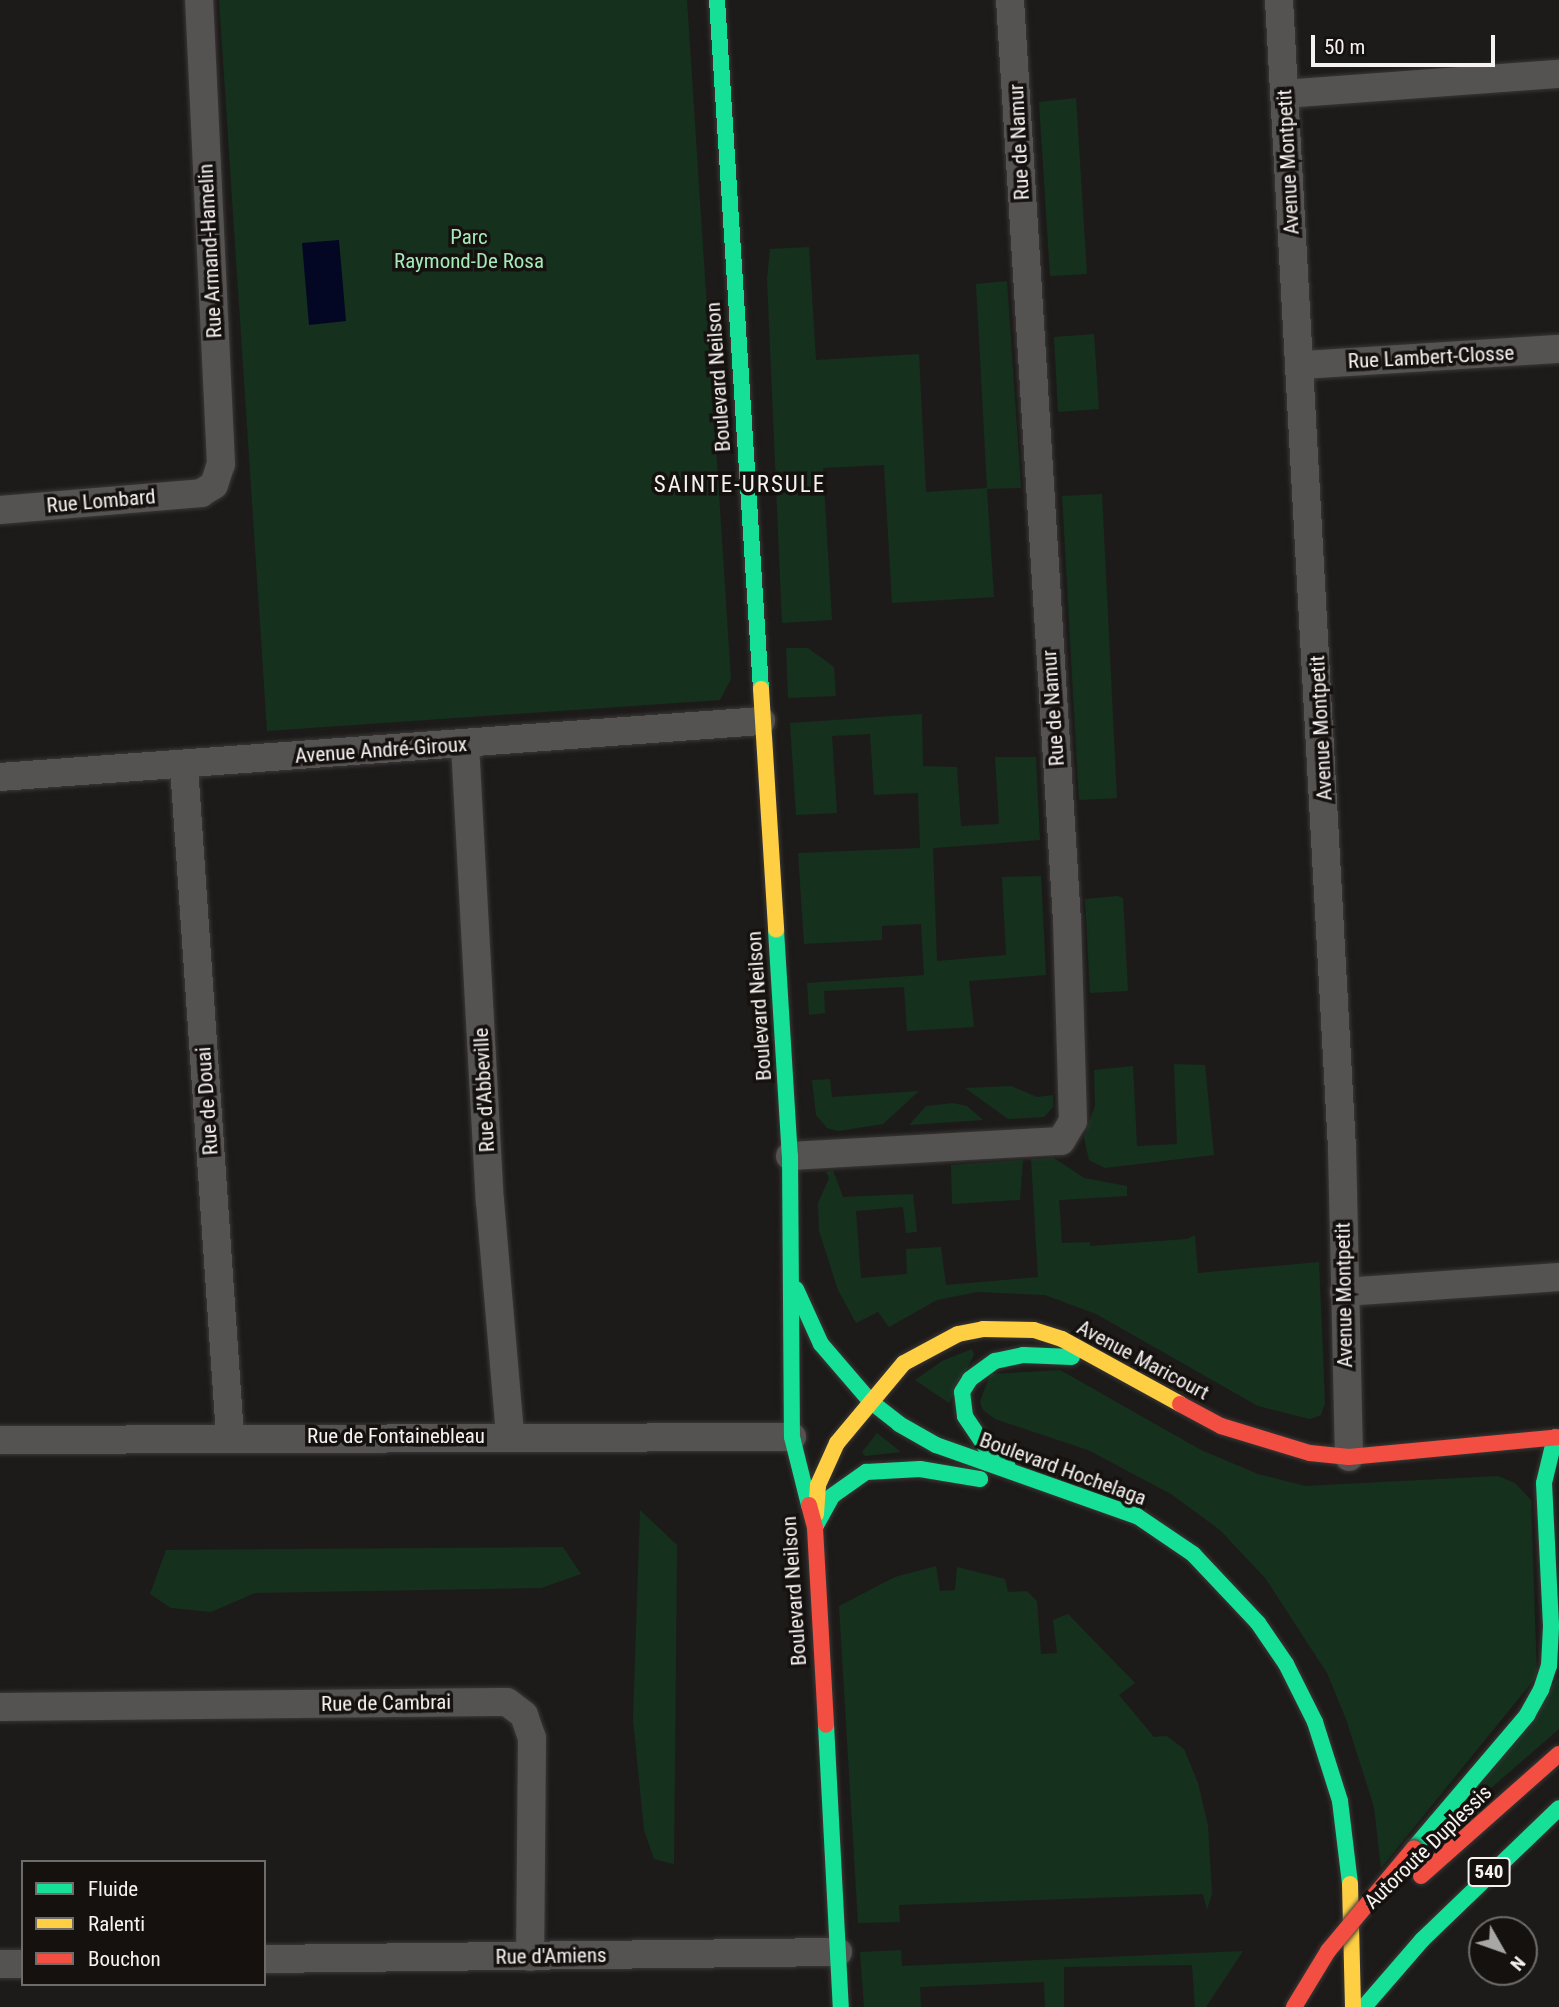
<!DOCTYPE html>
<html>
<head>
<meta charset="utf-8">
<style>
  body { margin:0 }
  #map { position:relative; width:1559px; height:2007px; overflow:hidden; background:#1d1b19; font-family:"Roboto Condensed",sans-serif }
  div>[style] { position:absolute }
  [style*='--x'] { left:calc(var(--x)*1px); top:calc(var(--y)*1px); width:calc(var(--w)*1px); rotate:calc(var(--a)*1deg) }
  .green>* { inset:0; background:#16301e }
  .water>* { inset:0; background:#040723 }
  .roads { filter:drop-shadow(0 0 2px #3a3837) drop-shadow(0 0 2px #3a3837) }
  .street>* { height:28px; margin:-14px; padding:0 14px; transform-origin:14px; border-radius:14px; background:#555352 }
  .fast>* { height:16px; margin:-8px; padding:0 8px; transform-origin:8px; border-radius:8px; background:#16e098 }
  .slow>* { height:16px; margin:-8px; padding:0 8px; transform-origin:8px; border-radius:8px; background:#ffcf43 }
  .jam>* { height:16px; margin:-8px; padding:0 8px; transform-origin:8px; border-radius:8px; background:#f24e42 }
  .bridges { filter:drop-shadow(0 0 2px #3a3837) drop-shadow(0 0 2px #3a3837) }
  .jam-bridge>* { height:16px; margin:-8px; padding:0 8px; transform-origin:8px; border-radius:8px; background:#f24e42 }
  span { translate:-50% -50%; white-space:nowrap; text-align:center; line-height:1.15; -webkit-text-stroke:7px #15110f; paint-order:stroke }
  .shield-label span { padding:2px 5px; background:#15110f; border:2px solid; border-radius:5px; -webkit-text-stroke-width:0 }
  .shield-label { font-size:19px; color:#f5f2f1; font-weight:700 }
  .street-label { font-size:21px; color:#f5f2f1 }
  .park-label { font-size:21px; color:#a5eab9 }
  .neighbourhood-label { font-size:23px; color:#f5f2f1; letter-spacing:2px }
  .legend { position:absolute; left:21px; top:1860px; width:245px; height:126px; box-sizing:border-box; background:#15110f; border:2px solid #6f6b69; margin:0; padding:9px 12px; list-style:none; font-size:21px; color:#f5f2f1 }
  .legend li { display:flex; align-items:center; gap:14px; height:35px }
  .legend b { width:35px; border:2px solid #6f6b69 }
  .north { position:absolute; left:1468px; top:1916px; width:70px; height:70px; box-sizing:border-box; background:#15110f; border:2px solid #6f6b69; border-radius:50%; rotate:130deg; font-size:19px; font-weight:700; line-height:28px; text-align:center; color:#f5f2f1 }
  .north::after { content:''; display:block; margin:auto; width:24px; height:32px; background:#a9a7a5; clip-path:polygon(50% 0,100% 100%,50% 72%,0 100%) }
  .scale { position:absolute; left:1311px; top:35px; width:184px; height:32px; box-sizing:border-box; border:4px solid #f5f2f1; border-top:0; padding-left:9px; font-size:21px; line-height:24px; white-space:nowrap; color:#f5f2f1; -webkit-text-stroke:5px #15110f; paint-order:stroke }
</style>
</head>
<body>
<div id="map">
  <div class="green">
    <div style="clip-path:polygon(219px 0,687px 0,731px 679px,720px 700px,267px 731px)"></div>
    <div style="clip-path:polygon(1076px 98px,1087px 274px,1050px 276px,1039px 102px)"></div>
    <div style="clip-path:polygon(809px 247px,816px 360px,919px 354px,926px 492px,987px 488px,976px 284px,1007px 281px,1021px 488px,987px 489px,994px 597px,892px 603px,884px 465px,823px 468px,832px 620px,782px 623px,767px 279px,770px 249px)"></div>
    <div style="clip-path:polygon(1094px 334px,1099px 409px,1058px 412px,1054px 337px)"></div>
    <div style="clip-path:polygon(1102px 494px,1117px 798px,1079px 800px,1062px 496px)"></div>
    <div style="clip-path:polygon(786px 648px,808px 648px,834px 667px,836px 696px,788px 698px)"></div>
    <div style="clip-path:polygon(922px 714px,923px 766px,957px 767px,961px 826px,999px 824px,995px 757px,1036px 757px,1040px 840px,933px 848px,937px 961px,1006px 955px,1002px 877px,1041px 876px,1046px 975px,969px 981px,974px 1027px,907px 1031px,904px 987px,824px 991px,825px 1013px,809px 1015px,807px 983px,924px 975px,921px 924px,882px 926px,882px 940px,804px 944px,798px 853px,920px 848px,918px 793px,874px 795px,870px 734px,832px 736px,837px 813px,796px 815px,790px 723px)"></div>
    <div style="clip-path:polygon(1117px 896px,1123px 898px,1128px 991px,1090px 993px,1085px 899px)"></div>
    <div style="clip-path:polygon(1174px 1064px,1205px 1065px,1214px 1155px,1105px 1168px,1089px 1160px,1084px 1138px,1095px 1105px,1094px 1070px,1133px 1066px,1137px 1146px,1177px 1144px)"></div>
    <div style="clip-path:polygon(830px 1079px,832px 1097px,919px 1091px,883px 1124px,838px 1131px,827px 1128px,816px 1115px,812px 1080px)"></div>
    <div style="clip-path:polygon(1011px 1086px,1037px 1097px,1053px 1095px,1053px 1107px,1044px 1117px,1008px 1119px,965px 1088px)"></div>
    <div style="clip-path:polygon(953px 1103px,967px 1106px,983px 1120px,909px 1125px,926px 1106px)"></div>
    <div style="clip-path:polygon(1054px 1158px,1084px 1178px,1127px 1186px,1127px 1196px,1059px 1200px,1062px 1243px,1090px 1242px,1090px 1246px,1187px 1239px,1195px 1235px,1198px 1273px,1319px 1262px,1325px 1403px,1321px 1415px,1310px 1419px,1258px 1406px,1096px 1314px,1045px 1295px,977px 1292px,937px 1300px,889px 1327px,878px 1312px,856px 1323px,838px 1290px,819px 1231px,818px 1203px,829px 1178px,826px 1172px,833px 1170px,843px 1197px,913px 1194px,917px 1232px,906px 1233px,903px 1207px,856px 1211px,861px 1278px,907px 1274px,906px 1249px,941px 1247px,946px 1285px,1038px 1277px,1031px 1159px)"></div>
    <div style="clip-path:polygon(1023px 1160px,1020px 1200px,952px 1204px,951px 1165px)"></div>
    <div style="clip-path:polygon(972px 1349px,974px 1355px,949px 1403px,915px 1380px,942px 1361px)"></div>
    <div style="clip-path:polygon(1060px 1370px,1201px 1450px,1258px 1474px,1305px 1486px,1498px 1476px,1515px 1483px,1531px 1500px,1537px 1676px,1381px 1868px,1374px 1807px,1346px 1719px,1327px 1673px,1266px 1579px,1220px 1530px,1171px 1494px,1088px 1450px,995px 1419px,983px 1410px,980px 1402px,990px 1374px)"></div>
    <div style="clip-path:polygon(877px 1433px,901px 1452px,865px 1456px,862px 1452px)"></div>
    <div style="clip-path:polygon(640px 1510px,677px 1545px,674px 1864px,654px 1859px,644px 1830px,633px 1719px)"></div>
    <div style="clip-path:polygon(563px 1547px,581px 1574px,541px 1588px,255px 1593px,211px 1612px,171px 1608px,150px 1594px,166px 1550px)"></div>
    <div style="clip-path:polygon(936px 1566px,940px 1591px,955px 1590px,957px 1567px,1005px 1579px,1008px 1592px,1027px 1591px,1037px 1601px,1041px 1654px,1057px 1653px,1053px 1620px,1068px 1614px,1135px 1683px,1119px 1695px,1154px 1737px,1167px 1736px,1184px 1749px,1198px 1783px,1208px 1826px,1212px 1893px,1207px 1910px,1203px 1894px,899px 1905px,900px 1922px,858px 1923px,839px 1606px,895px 1577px)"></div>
    <div style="clip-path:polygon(1559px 1676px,1559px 1729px,1462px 1813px)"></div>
    <div style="clip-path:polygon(901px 1950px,902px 1966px,1243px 1951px,1206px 2007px,1195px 2007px,1192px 1965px,1064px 1967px,1064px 2007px,1045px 2007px,1044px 1982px,920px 1987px,921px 2007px,864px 2007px,860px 1952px)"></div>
  </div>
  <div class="water">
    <div style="clip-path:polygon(339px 240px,346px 321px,309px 325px,302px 243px)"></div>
  </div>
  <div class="roads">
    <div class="street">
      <div style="--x:1279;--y:0;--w:1150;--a:86.86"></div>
      <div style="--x:1342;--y:1148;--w:309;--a:88.7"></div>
      <div style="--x:1284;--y:94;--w:276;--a:-4.2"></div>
      <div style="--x:1303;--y:365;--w:256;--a:-3.6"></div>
      <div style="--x:0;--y:510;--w:202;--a:-4.8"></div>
      <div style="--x:201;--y:493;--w:15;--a:-32"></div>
      <div style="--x:214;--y:485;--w:22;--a:-72"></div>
      <div style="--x:221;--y:464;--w:465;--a:-92.7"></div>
      <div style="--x:465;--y:744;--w:458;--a:86.9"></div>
      <div style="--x:490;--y:1201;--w:235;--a:85.1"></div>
      <div style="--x:184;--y:766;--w:672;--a:86.07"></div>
      <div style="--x:0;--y:777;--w:763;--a:-4.21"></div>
      <div style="--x:790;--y:1156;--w:271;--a:-3.2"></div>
      <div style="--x:1061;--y:1141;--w:23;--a:-59"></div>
      <div style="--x:1073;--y:1121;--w:200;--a:-91.7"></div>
      <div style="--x:1067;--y:921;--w:923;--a:-93.54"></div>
      <div style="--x:1344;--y:1292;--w:216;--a:-4"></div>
      <div style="--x:0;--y:1440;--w:792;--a:-0.22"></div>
      <div style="--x:0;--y:1707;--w:507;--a:-0.57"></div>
      <div style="--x:507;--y:1702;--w:21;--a:37"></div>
      <div style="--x:524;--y:1715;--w:24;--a:71"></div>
      <div style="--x:532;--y:1738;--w:219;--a:90.5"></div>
      <div style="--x:264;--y:1959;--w:574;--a:-0.7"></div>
      <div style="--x:0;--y:1964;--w:23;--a:0"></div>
    </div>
    <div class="fast">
      <div style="--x:717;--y:0;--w:690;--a:86.35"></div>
      <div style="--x:776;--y:930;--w:226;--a:86.5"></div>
      <div style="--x:790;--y:1156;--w:281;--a:89.6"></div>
      <div style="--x:792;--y:1437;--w:70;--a:76"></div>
      <div style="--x:796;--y:1289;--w:60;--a:65.6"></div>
      <div style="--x:821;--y:1344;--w:75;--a:49.3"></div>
      <div style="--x:870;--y:1401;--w:37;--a:38"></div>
      <div style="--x:899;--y:1424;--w:43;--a:29.6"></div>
      <div style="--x:936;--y:1445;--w:213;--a:19.5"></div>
      <div style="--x:1137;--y:1516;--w:68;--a:34.2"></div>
      <div style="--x:1193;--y:1554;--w:95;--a:46.7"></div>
      <div style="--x:1258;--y:1623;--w:50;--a:55.7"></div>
      <div style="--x:1286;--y:1664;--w:65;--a:63.4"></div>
      <div style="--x:1315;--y:1722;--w:83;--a:72.4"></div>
      <div style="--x:1340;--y:1801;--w:84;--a:83.1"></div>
      <div style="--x:1008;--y:1467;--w:31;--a:-138"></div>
      <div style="--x:985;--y:1446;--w:36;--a:-124"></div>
      <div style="--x:965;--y:1416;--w:24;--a:-97"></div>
      <div style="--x:962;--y:1392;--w:15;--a:-58"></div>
      <div style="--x:970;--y:1379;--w:31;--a:-36"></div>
      <div style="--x:995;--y:1361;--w:29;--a:-12"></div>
      <div style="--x:1023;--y:1355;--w:49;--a:2.3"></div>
      <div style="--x:815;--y:1527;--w:35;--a:-61"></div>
      <div style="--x:832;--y:1496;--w:42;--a:-35.2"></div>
      <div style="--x:866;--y:1472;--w:54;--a:-3.2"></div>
      <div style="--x:920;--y:1469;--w:61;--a:9.5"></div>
      <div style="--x:826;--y:1725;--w:282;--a:87"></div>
      <div style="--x:1414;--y:1848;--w:175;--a:-49.6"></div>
      <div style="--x:1527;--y:1715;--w:29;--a:-61"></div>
      <div style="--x:1541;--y:1690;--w:25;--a:-72"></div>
      <div style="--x:1549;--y:1666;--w:40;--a:-87.1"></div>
      <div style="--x:1551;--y:1626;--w:143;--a:-92.8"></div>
      <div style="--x:1544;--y:1483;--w:47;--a:-76.6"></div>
      <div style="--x:1364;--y:2007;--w:89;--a:-49.1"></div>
      <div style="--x:1422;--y:1940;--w:190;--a:-43.9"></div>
    </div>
    <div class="slow">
      <div style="--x:761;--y:689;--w:241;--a:86.4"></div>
      <div style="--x:816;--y:1514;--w:29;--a:-86"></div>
      <div style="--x:818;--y:1485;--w:46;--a:-65.7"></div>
      <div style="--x:837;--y:1443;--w:104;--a:-50.1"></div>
      <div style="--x:904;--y:1363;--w:61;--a:-28.2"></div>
      <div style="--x:958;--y:1334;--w:25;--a:-11"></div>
      <div style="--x:983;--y:1329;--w:51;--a:1.1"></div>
      <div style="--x:1034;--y:1330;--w:29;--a:18"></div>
      <div style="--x:1062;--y:1339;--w:135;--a:28.8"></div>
      <div style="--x:1350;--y:1884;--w:123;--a:88.6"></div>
    </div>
    <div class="jam">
      <div style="--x:1180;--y:1404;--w:47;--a:28.2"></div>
      <div style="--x:1221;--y:1426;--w:93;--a:16.9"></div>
      <div style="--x:1310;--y:1453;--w:39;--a:6"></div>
      <div style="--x:1349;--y:1457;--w:211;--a:-5.4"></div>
      <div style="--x:809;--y:1505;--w:24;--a:75"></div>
      <div style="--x:815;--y:1528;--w:197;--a:86.8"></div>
      <div style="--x:1421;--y:1876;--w:184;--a:-41.5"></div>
    </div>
  </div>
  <div class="bridges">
    <div class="jam-bridge">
      <div style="--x:1294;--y:2007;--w:66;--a:-58.7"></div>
      <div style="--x:1328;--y:1951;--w:134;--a:-50.1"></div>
    </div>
  </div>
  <div class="shield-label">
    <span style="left:1489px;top:1872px">540</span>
  </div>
  <div class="street-label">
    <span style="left:1019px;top:142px;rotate:-93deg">Rue de Namur</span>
    <span style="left:1288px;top:162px;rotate:-93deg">Avenue Montpetit</span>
    <span style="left:210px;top:251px;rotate:-93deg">Rue Armand-Hamelin</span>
    <span style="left:1431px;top:357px;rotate:-3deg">Rue Lambert-Closse</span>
    <span style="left:718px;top:377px;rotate:-94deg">Boulevard Neilson</span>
    <span style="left:101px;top:501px;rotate:-5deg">Rue Lombard</span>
    <span style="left:1053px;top:708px;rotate:-94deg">Rue de Namur</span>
    <span style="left:1321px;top:728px;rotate:-93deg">Avenue Montpetit</span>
    <span style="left:381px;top:750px;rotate:-4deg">Avenue André-Giroux</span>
    <span style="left:759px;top:1006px;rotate:-94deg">Boulevard Neilson</span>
    <span style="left:484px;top:1090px;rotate:-93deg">Rue d'Abbeville</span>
    <span style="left:207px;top:1101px;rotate:-94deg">Rue de Douai</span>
    <span style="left:1344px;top:1295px;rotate:-91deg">Avenue Montpetit</span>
    <span style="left:1143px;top:1360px;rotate:28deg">Avenue Maricourt</span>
    <span style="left:396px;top:1436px">Rue de Fontainebleau</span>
    <span style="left:1063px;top:1469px;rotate:20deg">Boulevard Hochelaga</span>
    <span style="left:794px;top:1591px;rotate:-94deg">Boulevard Neilson</span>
    <span style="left:386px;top:1703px;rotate:-1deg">Rue de Cambrai</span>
    <span style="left:1428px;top:1847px;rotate:-44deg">Autoroute Duplessis</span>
    <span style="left:551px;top:1956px;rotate:-1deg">Rue d'Amiens</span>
  </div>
  <div class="park-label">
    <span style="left:469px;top:249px">Parc<br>Raymond-De Rosa</span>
  </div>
  <div class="neighbourhood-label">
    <span style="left:740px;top:485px">SAINTE-URSULE</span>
  </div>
  <ul class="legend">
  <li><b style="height:9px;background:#16e098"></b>Fluide</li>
  <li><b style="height:9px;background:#ffcf43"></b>Ralenti</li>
  <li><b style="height:9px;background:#f24e42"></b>Bouchon</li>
  </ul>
  <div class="north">N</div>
  <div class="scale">50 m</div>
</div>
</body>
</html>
